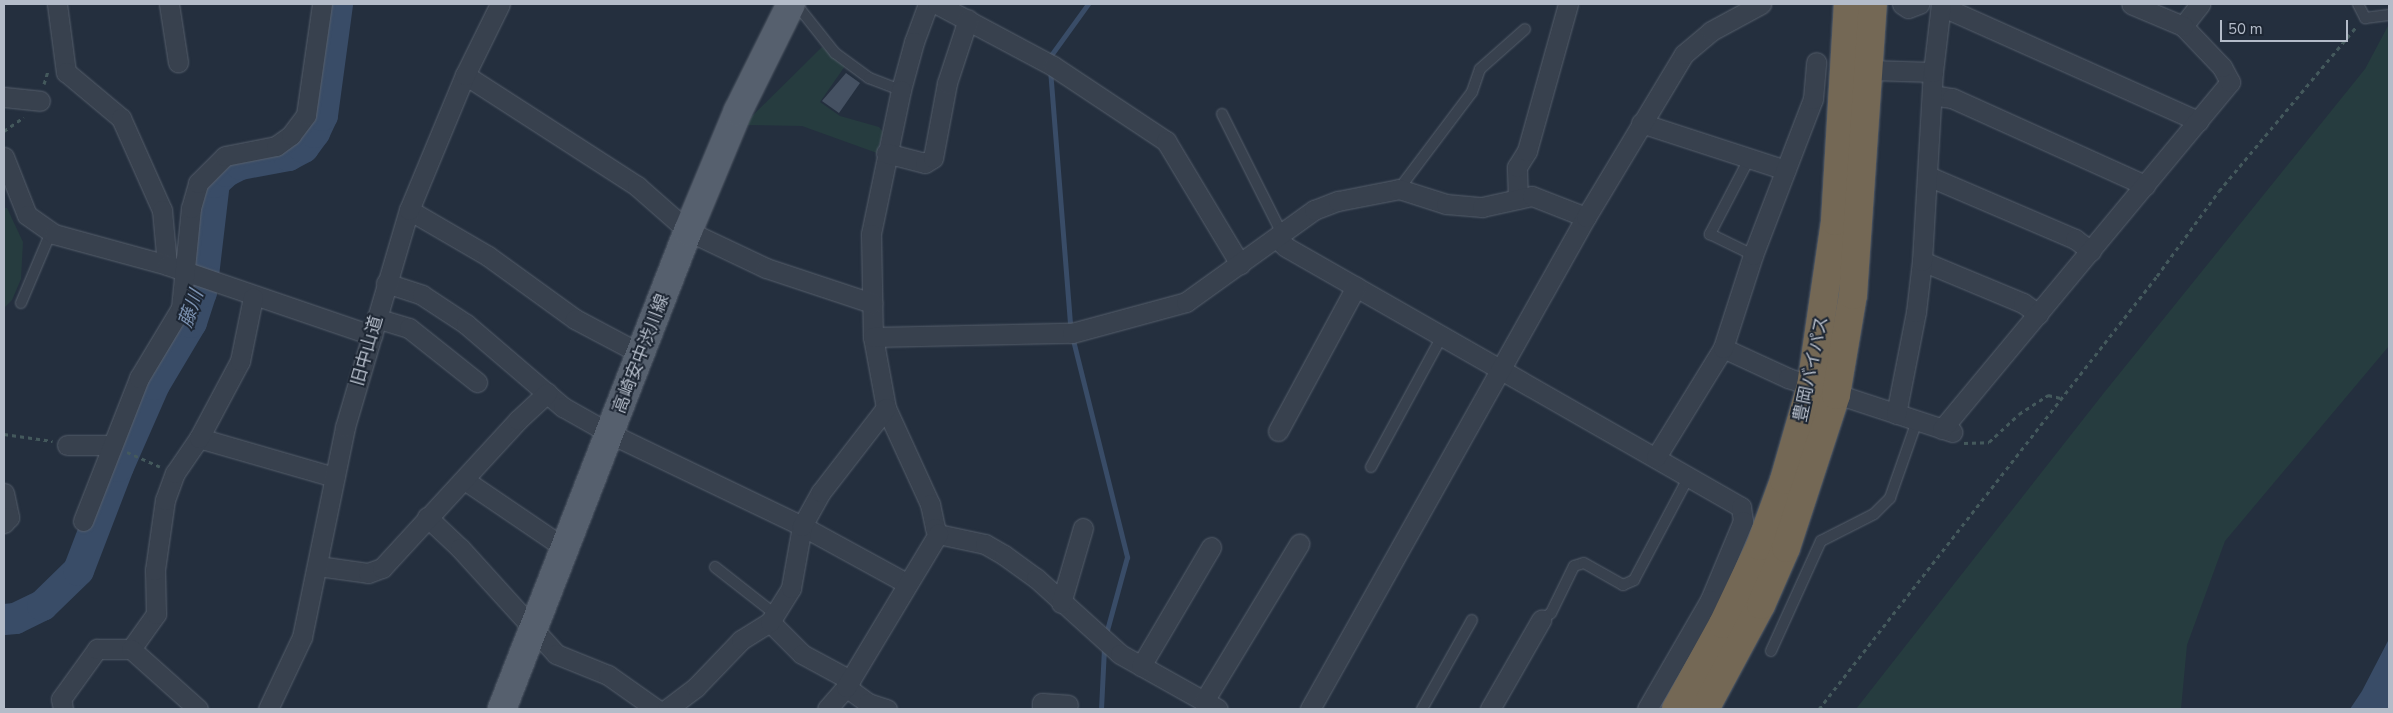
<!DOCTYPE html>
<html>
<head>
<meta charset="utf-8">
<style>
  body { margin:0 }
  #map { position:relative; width:2393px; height:713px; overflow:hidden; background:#242f3e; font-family:"Nunito Sans","Noto Sans JP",sans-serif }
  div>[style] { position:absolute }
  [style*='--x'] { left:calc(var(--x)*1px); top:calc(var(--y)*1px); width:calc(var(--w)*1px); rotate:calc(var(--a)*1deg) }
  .green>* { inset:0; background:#263c3f }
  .water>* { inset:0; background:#394c67 }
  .stream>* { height:5px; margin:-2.5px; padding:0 2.5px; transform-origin:2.5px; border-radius:2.5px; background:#394c67 }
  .river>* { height:31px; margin:-15.5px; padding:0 15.5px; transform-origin:15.5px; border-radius:15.5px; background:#394c67 }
  .building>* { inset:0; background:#455162 }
  .path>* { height:3px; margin-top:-1.5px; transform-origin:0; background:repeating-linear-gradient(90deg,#44595c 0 4px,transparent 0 8px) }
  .roads { filter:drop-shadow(0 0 1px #565f6c) drop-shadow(0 0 1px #565f6c) }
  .lane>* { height:10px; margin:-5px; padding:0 5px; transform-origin:5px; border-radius:5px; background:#38414e }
  .street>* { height:19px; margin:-9.5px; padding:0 9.5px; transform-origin:9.5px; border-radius:9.5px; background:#38414e }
  .primary>* { height:28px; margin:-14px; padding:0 14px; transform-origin:14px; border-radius:14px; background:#56606e }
  .highway>* { height:28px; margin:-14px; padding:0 14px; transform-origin:14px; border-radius:14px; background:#746855 }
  span { translate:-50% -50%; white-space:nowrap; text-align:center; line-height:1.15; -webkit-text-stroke:4px #1d2633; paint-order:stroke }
  .street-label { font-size:18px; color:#b4bcc9 }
  .water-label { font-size:19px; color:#7c92b1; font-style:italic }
  .frame { position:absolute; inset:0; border:5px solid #b4bcc9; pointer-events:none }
  .scale { position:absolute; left:2220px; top:20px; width:128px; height:22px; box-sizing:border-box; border:2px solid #b4bcc9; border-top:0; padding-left:6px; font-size:15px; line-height:18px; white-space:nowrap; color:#b4bcc9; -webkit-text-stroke:4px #1d2633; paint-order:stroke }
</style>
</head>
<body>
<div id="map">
  <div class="green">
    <div style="clip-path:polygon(2389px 24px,2389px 346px,2225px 541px,2187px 645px,2181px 709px,1856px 709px,2103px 394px,2365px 69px)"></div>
    <div style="clip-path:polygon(822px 47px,845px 66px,820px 102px,840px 116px,879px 127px,883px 132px,877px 153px,802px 126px,743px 125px)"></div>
    <div style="clip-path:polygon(4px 208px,7px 208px,23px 242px,21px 279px,12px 300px,4px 308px)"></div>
  </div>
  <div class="water">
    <div style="clip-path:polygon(2389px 639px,2389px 709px,2350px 709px,2362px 691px)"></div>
  </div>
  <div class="stream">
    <div style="--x:1049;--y:58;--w:67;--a:-54.2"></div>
    <div style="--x:1050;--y:69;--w:257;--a:85.5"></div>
    <div style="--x:1073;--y:340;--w:224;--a:76"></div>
    <div style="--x:1127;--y:557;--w:80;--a:105.3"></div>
    <div style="--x:1101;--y:709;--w:62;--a:-87.2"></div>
  </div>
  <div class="river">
    <div style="--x:4;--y:619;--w:11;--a:-5"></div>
    <div style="--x:15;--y:618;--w:30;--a:-26"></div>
    <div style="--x:42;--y:605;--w:50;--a:-44.2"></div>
    <div style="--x:78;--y:570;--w:111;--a:-69"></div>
    <div style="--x:118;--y:466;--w:90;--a:-66.3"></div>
    <div style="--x:154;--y:384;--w:72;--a:-59.2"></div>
    <div style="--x:191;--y:322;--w:32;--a:-72"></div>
    <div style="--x:201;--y:292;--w:111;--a:-83.3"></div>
    <div style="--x:214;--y:182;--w:16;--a:-43"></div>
    <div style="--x:226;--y:171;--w:16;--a:-27"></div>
    <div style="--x:240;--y:164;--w:49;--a:-10.6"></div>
    <div style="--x:288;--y:155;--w:17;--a:-28"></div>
    <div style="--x:303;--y:147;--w:19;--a:-54"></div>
    <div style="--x:314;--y:132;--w:19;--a:-65"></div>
    <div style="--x:322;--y:115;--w:112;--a:-82.3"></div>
  </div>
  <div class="building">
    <div style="clip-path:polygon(846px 73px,860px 83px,839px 113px,822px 101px)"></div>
  </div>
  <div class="path">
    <div style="--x:44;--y:84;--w:14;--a:-73"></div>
    <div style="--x:4;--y:131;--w:24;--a:-35"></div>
    <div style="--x:4;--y:434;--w:49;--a:8.3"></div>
    <div style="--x:1964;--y:443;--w:25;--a:-2"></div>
    <div style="--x:1989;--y:442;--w:41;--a:-43"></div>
    <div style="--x:2019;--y:414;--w:35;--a:-33"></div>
    <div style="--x:2048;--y:395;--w:13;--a:13"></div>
    <div style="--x:127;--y:452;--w:36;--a:24"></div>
    <div style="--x:1819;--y:709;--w:549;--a:-52.02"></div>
    <div style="--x:2157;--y:276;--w:105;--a:-53.9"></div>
    <div style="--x:2219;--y:191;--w:215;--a:-50.1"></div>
  </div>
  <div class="roads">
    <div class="lane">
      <div style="--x:796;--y:4;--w:63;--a:51.5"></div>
      <div style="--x:835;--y:53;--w:42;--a:36.3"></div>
      <div style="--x:869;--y:78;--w:34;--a:21"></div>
      <div style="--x:2358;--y:4;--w:16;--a:63"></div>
      <div style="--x:2365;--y:18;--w:24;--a:-7"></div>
      <div style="--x:1222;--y:114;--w:132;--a:63.4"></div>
      <div style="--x:1749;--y:159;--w:85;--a:117.5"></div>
      <div style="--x:1710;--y:234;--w:48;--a:26"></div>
      <div style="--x:1399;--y:189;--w:121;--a:-53"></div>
      <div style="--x:1472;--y:92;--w:24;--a:-71"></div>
      <div style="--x:1480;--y:69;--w:60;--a:-41.6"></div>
      <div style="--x:21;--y:303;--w:77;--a:-67.1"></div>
      <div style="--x:1371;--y:467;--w:149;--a:-61.5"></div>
      <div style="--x:715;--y:567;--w:76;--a:38.1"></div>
      <div style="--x:1541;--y:620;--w:12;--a:-35"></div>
      <div style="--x:1551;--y:613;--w:52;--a:-63.9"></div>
      <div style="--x:1574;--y:566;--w:10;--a:-17"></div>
      <div style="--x:1584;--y:563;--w:45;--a:29.4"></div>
      <div style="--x:1623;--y:585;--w:12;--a:-24"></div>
      <div style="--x:1634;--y:580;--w:118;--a:-62.1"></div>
      <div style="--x:1771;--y:651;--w:121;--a:-65.6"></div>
      <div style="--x:1821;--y:541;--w:59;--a:-27"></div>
      <div style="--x:1874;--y:514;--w:23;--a:-45"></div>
      <div style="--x:1890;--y:498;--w:82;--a:-70.7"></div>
      <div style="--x:1422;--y:709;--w:102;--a:-60.7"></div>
    </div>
    <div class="street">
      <div style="--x:57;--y:4;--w:69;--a:82.5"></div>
      <div style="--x:66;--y:72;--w:72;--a:39.9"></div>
      <div style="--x:121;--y:118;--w:101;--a:66"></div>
      <div style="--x:162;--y:210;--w:55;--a:84.8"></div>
      <div style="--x:169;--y:4;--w:59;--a:81.2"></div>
      <div style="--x:928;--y:4;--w:40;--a:110.2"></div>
      <div style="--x:914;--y:42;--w:50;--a:105.2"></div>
      <div style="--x:901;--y:90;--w:147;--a:101.8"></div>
      <div style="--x:871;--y:234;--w:103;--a:88.9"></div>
      <div style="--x:873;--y:337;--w:72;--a:79.6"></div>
      <div style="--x:886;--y:408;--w:106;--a:65.4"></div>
      <div style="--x:930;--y:504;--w:25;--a:78"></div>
      <div style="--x:935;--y:528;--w:7;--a:63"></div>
      <div style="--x:938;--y:534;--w:48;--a:12"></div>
      <div style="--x:985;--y:544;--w:22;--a:30"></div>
      <div style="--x:1004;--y:555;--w:39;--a:36"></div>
      <div style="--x:1036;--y:578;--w:113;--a:42.1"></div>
      <div style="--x:1120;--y:654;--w:112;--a:29.3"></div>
      <div style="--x:937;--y:4;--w:132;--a:28.1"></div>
      <div style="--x:1053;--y:66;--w:136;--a:33.6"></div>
      <div style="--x:1166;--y:141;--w:144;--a:59"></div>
      <div style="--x:1902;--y:4;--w:7;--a:34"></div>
      <div style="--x:1908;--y:8;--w:12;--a:-20"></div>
      <div style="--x:1941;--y:6;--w:282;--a:24.1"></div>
      <div style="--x:2183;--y:26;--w:28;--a:-52"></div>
      <div style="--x:1870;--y:70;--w:63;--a:1.8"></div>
      <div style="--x:465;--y:75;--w:205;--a:32.8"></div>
      <div style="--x:637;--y:186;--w:68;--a:41.4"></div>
      <div style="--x:688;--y:231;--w:86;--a:25.4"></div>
      <div style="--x:766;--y:268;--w:112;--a:18.3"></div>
      <div style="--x:1932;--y:95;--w:20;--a:9"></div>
      <div style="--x:1952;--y:98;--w:212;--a:24.3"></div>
      <div style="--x:4;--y:97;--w:36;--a:6"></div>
      <div style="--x:1641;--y:123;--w:152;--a:18"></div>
      <div style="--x:886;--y:153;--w:40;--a:14.4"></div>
      <div style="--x:925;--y:163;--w:9;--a:-32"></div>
      <div style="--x:933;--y:158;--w:76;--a:-79.4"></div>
      <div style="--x:947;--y:83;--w:67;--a:-71.8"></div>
      <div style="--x:4;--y:157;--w:62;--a:68.4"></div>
      <div style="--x:27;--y:215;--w:33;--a:35"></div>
      <div style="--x:54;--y:234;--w:117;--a:15.3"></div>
      <div style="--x:167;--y:265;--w:217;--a:18.9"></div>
      <div style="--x:1928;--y:176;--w:160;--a:23.2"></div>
      <div style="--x:2075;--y:239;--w:20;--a:37"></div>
      <div style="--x:1518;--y:199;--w:32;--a:-92"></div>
      <div style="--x:1517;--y:167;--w:19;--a:-58"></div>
      <div style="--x:1527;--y:151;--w:153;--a:-74.4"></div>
      <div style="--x:409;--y:210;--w:91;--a:30.2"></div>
      <div style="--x:488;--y:256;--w:107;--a:35.9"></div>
      <div style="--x:575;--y:319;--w:75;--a:27.9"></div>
      <div style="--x:1276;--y:238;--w:13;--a:42"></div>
      <div style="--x:1286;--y:247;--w:524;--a:29.74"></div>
      <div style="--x:1741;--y:507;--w:14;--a:82"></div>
      <div style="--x:1743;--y:521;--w:86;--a:112.7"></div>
      <div style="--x:1710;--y:600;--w:126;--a:120"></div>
      <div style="--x:1922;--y:261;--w:109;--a:22.6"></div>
      <div style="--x:2023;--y:303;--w:19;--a:36"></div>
      <div style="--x:386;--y:283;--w:38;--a:18"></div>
      <div style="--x:422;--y:295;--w:53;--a:33.4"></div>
      <div style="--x:466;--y:324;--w:128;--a:40.6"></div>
      <div style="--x:563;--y:407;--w:55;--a:29.4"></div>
      <div style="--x:611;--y:434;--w:212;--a:25.7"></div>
      <div style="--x:802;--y:526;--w:119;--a:28.7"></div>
      <div style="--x:376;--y:318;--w:34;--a:17"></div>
      <div style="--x:409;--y:328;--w:87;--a:38.5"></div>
      <div style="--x:873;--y:337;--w:199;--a:-1.2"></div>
      <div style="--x:1072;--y:333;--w:118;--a:-15.2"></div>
      <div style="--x:1186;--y:302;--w:158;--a:-35.7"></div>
      <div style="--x:1314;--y:210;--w:26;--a:-21"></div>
      <div style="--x:1338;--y:201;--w:62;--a:-11.1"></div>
      <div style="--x:1399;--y:189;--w:49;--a:17.7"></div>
      <div style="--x:1446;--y:204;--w:36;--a:5"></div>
      <div style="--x:1482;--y:207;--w:51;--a:-12.4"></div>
      <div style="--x:1532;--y:196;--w:58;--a:21.3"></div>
      <div style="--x:1723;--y:348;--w:72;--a:24.8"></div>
      <div style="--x:1788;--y:378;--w:173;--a:18.2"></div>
      <div style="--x:1896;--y:414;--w:104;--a:-78.9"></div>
      <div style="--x:1916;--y:312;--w:51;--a:-83.3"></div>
      <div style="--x:1922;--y:261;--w:189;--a:-86.7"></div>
      <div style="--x:1933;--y:72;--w:68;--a:-83.3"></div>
      <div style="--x:1942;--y:429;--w:451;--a:-50.3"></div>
      <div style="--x:2230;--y:82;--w:17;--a:-118"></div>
      <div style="--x:2222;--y:67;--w:57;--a:-133.6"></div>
      <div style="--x:2183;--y:26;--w:56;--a:-157.1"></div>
      <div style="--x:1278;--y:431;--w:164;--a:-61.6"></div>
      <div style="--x:199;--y:438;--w:141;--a:16.1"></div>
      <div style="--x:67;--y:445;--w:44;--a:0"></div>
      <div style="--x:1656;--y:457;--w:128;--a:-58.4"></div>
      <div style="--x:1723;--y:348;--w:98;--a:-72.1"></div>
      <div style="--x:1753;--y:255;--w:167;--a:-69"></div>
      <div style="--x:1813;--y:99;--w:37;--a:-85"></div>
      <div style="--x:466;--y:481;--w:121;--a:34.2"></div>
      <div style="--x:4;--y:493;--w:25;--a:78"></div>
      <div style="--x:9;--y:517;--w:8;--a:130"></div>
      <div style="--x:427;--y:517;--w:45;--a:43.2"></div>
      <div style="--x:460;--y:548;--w:143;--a:47.8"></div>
      <div style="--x:556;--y:654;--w:56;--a:22"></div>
      <div style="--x:608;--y:675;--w:59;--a:35.3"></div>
      <div style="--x:83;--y:521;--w:154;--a:-68.6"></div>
      <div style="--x:139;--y:378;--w:82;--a:-59"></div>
      <div style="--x:181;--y:308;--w:100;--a:-84.3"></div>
      <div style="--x:191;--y:208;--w:26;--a:-74"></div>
      <div style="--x:198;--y:183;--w:38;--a:-45"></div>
      <div style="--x:225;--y:156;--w:52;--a:-11.1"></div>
      <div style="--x:276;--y:146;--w:19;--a:-36"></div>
      <div style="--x:291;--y:135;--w:25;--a:-53"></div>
      <div style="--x:306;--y:115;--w:112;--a:-81.8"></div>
      <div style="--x:318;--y:566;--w:50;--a:8"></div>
      <div style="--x:368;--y:573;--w:15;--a:-20"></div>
      <div style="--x:382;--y:568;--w:201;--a:-47.4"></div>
      <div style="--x:518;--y:420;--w:40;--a:-43"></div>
      <div style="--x:1061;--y:603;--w:78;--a:-73.7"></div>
      <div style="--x:770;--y:622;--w:45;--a:45"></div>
      <div style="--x:802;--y:654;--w:55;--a:28.4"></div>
      <div style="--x:131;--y:649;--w:43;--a:-54.5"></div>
      <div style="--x:156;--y:614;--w:44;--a:-91.3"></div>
      <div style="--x:155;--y:570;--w:71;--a:-81.9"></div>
      <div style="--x:165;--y:500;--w:29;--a:-70"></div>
      <div style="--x:175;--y:473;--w:42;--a:-55.6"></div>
      <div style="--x:199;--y:438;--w:87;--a:-62"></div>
      <div style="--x:240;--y:361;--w:65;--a:-78.5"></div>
      <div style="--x:1141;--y:666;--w:138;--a:-59.5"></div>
      <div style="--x:846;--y:687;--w:27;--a:36"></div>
      <div style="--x:868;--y:703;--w:20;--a:18"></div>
      <div style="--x:1204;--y:701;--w:184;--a:-58.8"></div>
      <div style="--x:63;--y:709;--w:10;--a:-101"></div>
      <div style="--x:61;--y:699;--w:62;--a:-54.2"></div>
      <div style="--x:97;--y:649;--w:34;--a:0"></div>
      <div style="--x:131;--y:649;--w:90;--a:41.8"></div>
      <div style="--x:268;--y:709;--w:80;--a:-64.7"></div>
      <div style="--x:302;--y:637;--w:214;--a:-78.4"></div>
      <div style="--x:345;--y:427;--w:226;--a:-73.6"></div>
      <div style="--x:409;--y:210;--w:146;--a:-67.5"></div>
      <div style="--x:465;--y:75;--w:79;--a:-63.8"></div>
      <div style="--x:667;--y:709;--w:36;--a:-37"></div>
      <div style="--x:696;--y:687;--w:65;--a:-46.2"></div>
      <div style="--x:741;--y:640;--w:34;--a:-32"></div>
      <div style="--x:770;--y:622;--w:40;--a:-58"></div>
      <div style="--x:791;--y:588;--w:63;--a:-79.9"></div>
      <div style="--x:802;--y:526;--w:39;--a:-61"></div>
      <div style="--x:821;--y:492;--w:106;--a:-52.3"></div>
      <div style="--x:827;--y:709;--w:29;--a:-49"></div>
      <div style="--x:846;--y:687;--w:179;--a:-59"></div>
      <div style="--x:1042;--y:709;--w:6;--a:-90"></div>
      <div style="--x:1042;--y:703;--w:26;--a:4"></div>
      <div style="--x:1310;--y:709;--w:564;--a:-60.71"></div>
      <div style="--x:1586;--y:217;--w:190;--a:-59"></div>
      <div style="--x:1684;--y:54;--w:35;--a:-40"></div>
      <div style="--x:1711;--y:31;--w:57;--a:-28.4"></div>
      <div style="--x:1490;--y:709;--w:103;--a:-60.2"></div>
    </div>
    <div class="primary">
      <div style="--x:502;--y:709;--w:513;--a:-68.74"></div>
      <div style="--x:688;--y:231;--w:130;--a:-67.4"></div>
      <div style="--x:738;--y:111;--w:119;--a:-63.6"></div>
    </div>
    <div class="highway">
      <div style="--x:1676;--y:709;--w:97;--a:-61.1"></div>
      <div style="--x:1723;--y:624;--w:86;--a:-64.6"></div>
      <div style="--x:1760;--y:546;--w:70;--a:-70"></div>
      <div style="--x:1784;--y:480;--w:98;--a:-74"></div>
      <div style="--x:1811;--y:386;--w:167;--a:-81.7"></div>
      <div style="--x:1835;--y:221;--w:217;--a:-86.6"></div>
      <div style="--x:1705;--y:709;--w:118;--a:-61.7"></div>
      <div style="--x:1761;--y:605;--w:62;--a:-66.3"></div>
      <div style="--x:1786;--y:548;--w:161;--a:-71.9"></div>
      <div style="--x:1836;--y:395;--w:101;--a:-80.4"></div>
      <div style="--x:1853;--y:295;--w:292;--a:-86.1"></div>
    </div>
  </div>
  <div class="street-label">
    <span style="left:367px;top:351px;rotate:-74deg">旧中山道</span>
    <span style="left:641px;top:354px;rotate:-69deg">高崎安中渋川線</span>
    <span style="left:1811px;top:369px;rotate:-78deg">豊岡バイパス</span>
  </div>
  <div class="water-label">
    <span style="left:192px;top:309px;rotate:-71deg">藤川</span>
  </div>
  <div class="frame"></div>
  <div class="scale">50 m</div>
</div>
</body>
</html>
